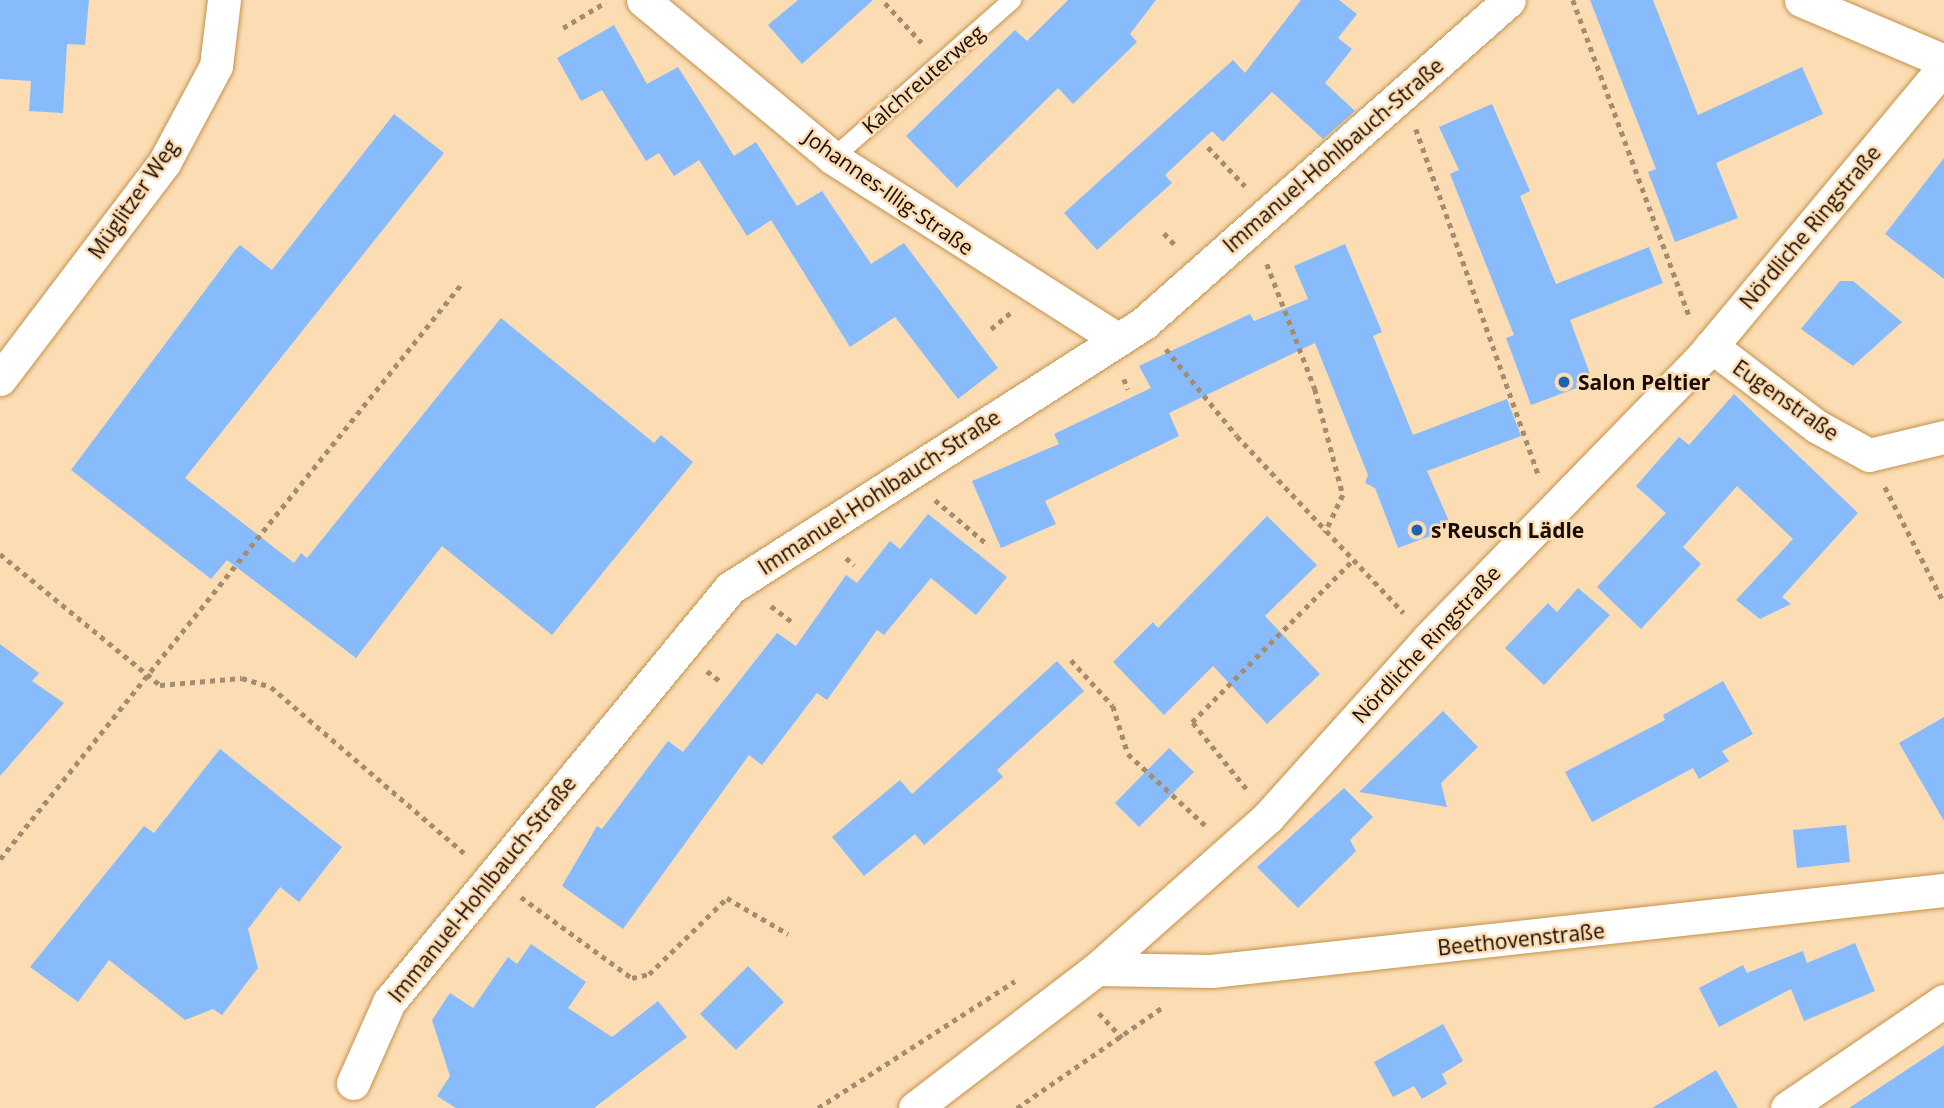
<!DOCTYPE html>
<html>
<head>
<meta charset="utf-8">
<style>
  body { margin:0 }
  #map { position:relative; width:1944px; height:1108px; overflow:hidden; background:#fcdcb3; font-family:"Open Sans",sans-serif }
  div>[style] { position:absolute }
  [style*='--x'] { left:calc(var(--x)*1px); top:calc(var(--y)*1px); width:calc(var(--w)*1px); rotate:calc(var(--a)*1deg) }
  .building>* { inset:0; background:#88bbfb }
  .path>* { height:4.5px; margin-top:-2.25px; transform-origin:0; background:repeating-linear-gradient(90deg,#a58c6f 0 5px,transparent 0 10px) }
  .roads { filter:drop-shadow(0 0 2px #c3924a) drop-shadow(0 0 2px #c3924a) }
  .service>* { height:18px; margin:-9px; padding:0 9px; transform-origin:9px; border-radius:9px; background:#fff }
  .minor>* { height:33px; margin:-16.5px; padding:0 16.5px; transform-origin:16.5px; border-radius:16.5px; background:#fff }
  .dots>* { width:19px; height:19px; translate:-50% -50%; box-sizing:border-box; border:4px solid #fcdcb3; border-radius:50% }
  span { translate:-50% -50%; white-space:nowrap; text-align:center; line-height:1.15; -webkit-text-stroke:5px #fcdcb3; paint-order:stroke }
  .street-label { font-size:21px; color:#190b00 }
  .poi-label { font-size:21px; color:#190b00; font-weight:700 }
  .left { translate:0 -50%; text-align:left }
</style>
</head>
<body>
<div id="map">
  <div class="building">
    <div style="clip-path:polygon(0 0,89px 0,85px 45px,67px 44px,63px 113px,29px 111px,31px 81px,0 79px)"></div>
    <div style="clip-path:polygon(798px 0,873px 0,802px 64px,768px 25px)"></div>
    <div style="clip-path:polygon(1068px 0,1156px 0,1130px 34px,1137px 42px,1073px 104px,1058px 88px,957px 188px,906px 136px,1015px 30px,1027px 41px)"></div>
    <div style="clip-path:polygon(1301px 0,1339px 0,1357px 14px,1338px 38px,1352px 49px,1325px 83px,1355px 111px,1323px 139px,1272px 92px,1223px 142px,1212px 131px,1165px 175px,1172px 183px,1097px 250px,1064px 213px,1233px 60px,1245px 73px)"></div>
    <div style="clip-path:polygon(1590px 0,1653px 0,1698px 115px,1802px 67px,1823px 114px,1716px 163px,1738px 218px,1675px 242px,1648px 172px,1656px 169px)"></div>
    <div style="clip-path:polygon(614px 25px,647px 84px,678px 67px,734px 156px,756px 142px,797px 206px,822px 191px,871px 264px,904px 243px,998px 368px,958px 399px,895px 317px,850px 347px,771px 220px,747px 236px,699px 160px,674px 176px,659px 153px,646px 161px,602px 90px,581px 101px,557px 58px)"></div>
    <div style="clip-path:polygon(1492px 104px,1530px 191px,1520px 196px,1556px 284px,1649px 247px,1663px 283px,1570px 320px,1593px 382px,1531px 405px,1506px 338px,1514px 335px,1450px 174px,1459px 170px,1439px 127px)"></div>
    <div style="clip-path:polygon(394px 114px,444px 153px,185px 478px,294px 563px,301px 553px,307px 558px,501px 318px,654px 443px,661px 435px,693px 462px,552px 635px,442px 546px,356px 658px,227px 560px,211px 579px,71px 470px,236px 249px,240px 245px,272px 270px)"></div>
    <div style="clip-path:polygon(1944px 158px,1944px 279px,1885px 234px)"></div>
    <div style="clip-path:polygon(1345px 244px,1382px 332px,1373px 336px,1413px 435px,1507px 399px,1521px 436px,1427px 471px,1452px 528px,1398px 548px,1375px 488px,1365px 483px,1368px 475px,1315px 343px,1169px 413px,1179px 436px,1045px 501px,1056px 524px,1001px 548px,972px 481px,1059px 444px,1054px 434px,1151px 388px,1139px 366px,1250px 314px,1254px 321px,1308px 299px,1294px 266px)"></div>
    <div style="clip-path:polygon(1840px 281px,1853px 281px,1902px 322px,1853px 366px,1801px 329px)"></div>
    <div style="clip-path:polygon(1734px 394px,1858px 513px,1782px 597px,1791px 604px,1760px 619px,1736px 600px,1793px 539px,1737px 486px,1683px 547px,1701px 564px,1641px 629px,1597px 587px,1666px 513px,1636px 486px,1679px 437px,1689px 445px)"></div>
    <div style="clip-path:polygon(928px 514px,1007px 577px,976px 615px,931px 578px,884px 635px,877px 630px,827px 700px,817px 693px,762px 765px,749px 755px,623px 929px,562px 886px,597px 826px,602px 829px,668px 741px,683px 752px,777px 633px,796px 646px,846px 575px,857px 583px,890px 541px,900px 549px)"></div>
    <div style="clip-path:polygon(1267px 516px,1317px 565px,1265px 616px,1320px 674px,1267px 724px,1213px 666px,1164px 715px,1113px 662px,1153px 622px,1158px 628px)"></div>
    <div style="clip-path:polygon(1578px 588px,1610px 615px,1544px 685px,1505px 648px,1548px 603px,1557px 612px)"></div>
    <div style="clip-path:polygon(0 644px,39px 673px,32px 681px,64px 703px,0 776px)"></div>
    <div style="clip-path:polygon(1057px 661px,1084px 691px,997px 770px,1003px 777px,924px 845px,915px 834px,864px 876px,832px 837px,900px 780px,912px 794px)"></div>
    <div style="clip-path:polygon(1723px 681px,1753px 734px,1722px 751px,1729px 761px,1699px 779px,1693px 768px,1592px 822px,1565px 772px,1665px 720px,1663px 715px)"></div>
    <div style="clip-path:polygon(1443px 711px,1478px 747px,1441px 783px,1447px 807px,1359px 792px)"></div>
    <div style="clip-path:polygon(1944px 717px,1944px 821px,1899px 743px)"></div>
    <div style="clip-path:polygon(1169px 748px,1194px 772px,1139px 827px,1115px 803px)"></div>
    <div style="clip-path:polygon(220px 749px,342px 847px,299px 902px,280px 887px,248px 929px,258px 968px,222px 1015px,213px 1009px,185px 1020px,109px 960px,78px 1002px,30px 967px,144px 826px,154px 833px)"></div>
    <div style="clip-path:polygon(1344px 788px,1373px 817px,1350px 840px,1356px 851px,1298px 908px,1257px 867px)"></div>
    <div style="clip-path:polygon(1846px 825px,1850px 862px,1797px 868px,1793px 830px)"></div>
    <div style="clip-path:polygon(1855px 943px,1875px 991px,1804px 1021px,1791px 989px,1719px 1027px,1699px 988px,1743px 965px,1747px 973px,1803px 951px,1807px 963px)"></div>
    <div style="clip-path:polygon(531px 944px,586px 982px,568px 1008px,612px 1037px,658px 1001px,687px 1037px,594px 1108px,456px 1108px,437px 1096px,450px 1076px,432px 1020px,450px 993px,473px 1008px,508px 957px,517px 964px)"></div>
    <div style="clip-path:polygon(748px 966px,784px 1002px,736px 1050px,700px 1014px)"></div>
    <div style="clip-path:polygon(1443px 1024px,1463px 1061px,1442px 1074px,1447px 1084px,1422px 1099px,1414px 1086px,1393px 1097px,1374px 1062px)"></div>
    <div style="clip-path:polygon(1944px 1045px,1944px 1108px,1849px 1108px)"></div>
    <div style="clip-path:polygon(1716px 1070px,1738px 1108px,1652px 1108px)"></div>
  </div>
  <div class="path">
    <div style="--x:1573;--y:0;--w:336;--a:69.8"></div>
    <div style="--x:885;--y:3;--w:54;--a:47.2"></div>
    <div style="--x:563;--y:28;--w:50;--a:-31.2"></div>
    <div style="--x:1416;--y:129;--w:366;--a:70.5"></div>
    <div style="--x:1208;--y:147;--w:54;--a:46.5"></div>
    <div style="--x:1164;--y:233;--w:18;--a:47"></div>
    <div style="--x:1267;--y:264;--w:134;--a:69"></div>
    <div style="--x:1315;--y:389;--w:110;--a:75.2"></div>
    <div style="--x:1343;--y:495;--w:42;--a:115.3"></div>
    <div style="--x:991;--y:329;--w:25;--a:-40"></div>
    <div style="--x:1166;--y:349;--w:112;--a:50.8"></div>
    <div style="--x:1237;--y:436;--w:243;--a:46.7"></div>
    <div style="--x:1124;--y:379;--w:11;--a:68"></div>
    <div style="--x:1885;--y:487;--w:130;--a:63"></div>
    <div style="--x:935;--y:500;--w:70;--a:40.3"></div>
    <div style="--x:0;--y:554;--w:207;--a:39.3"></div>
    <div style="--x:160;--y:685;--w:82;--a:-4.9"></div>
    <div style="--x:242;--y:678;--w:30;--a:17"></div>
    <div style="--x:271;--y:687;--w:255;--a:40.7"></div>
    <div style="--x:846;--y:558;--w:11;--a:41"></div>
    <div style="--x:771;--y:606;--w:30;--a:37"></div>
    <div style="--x:1071;--y:660;--w:62;--a:47.6"></div>
    <div style="--x:1113;--y:706;--w:50;--a:72.6"></div>
    <div style="--x:1128;--y:754;--w:105;--a:42.7"></div>
    <div style="--x:707;--y:671;--w:18;--a:38"></div>
    <div style="--x:1246;--y:789;--w:86;--a:-128.9"></div>
    <div style="--x:1192;--y:722;--w:228;--a:-45.2"></div>
    <div style="--x:0;--y:859;--w:740;--a:-51.26"></div>
    <div style="--x:521;--y:897;--w:137;--a:36.1"></div>
    <div style="--x:632;--y:978;--w:17;--a:-13"></div>
    <div style="--x:649;--y:974;--w:109;--a:-44.3"></div>
    <div style="--x:727;--y:898;--w:71;--a:30.5"></div>
    <div style="--x:1099;--y:1013;--w:34;--a:47"></div>
    <div style="--x:818;--y:1108;--w:234;--a:-32.8"></div>
    <div style="--x:1017;--y:1108;--w:178;--a:-34.7"></div>
  </div>
  <div class="roads">
    <div class="service">
      <div style="--x:833;--y:158;--w:239;--a:-41.4"></div>
    </div>
    <div class="minor">
      <div style="--x:643;--y:0;--w:247;--a:39.7"></div>
      <div style="--x:833;--y:158;--w:335;--a:32.5"></div>
      <div style="--x:1801;--y:0;--w:155;--a:23.1"></div>
      <div style="--x:1711;--y:346;--w:132;--a:37.3"></div>
      <div style="--x:1816;--y:426;--w:60;--a:28.7"></div>
      <div style="--x:1869;--y:455;--w:77;--a:-13.5"></div>
      <div style="--x:0;--y:379;--w:271;--a:-52.8"></div>
      <div style="--x:164;--y:163;--w:110;--a:-61.8"></div>
      <div style="--x:216;--y:66;--w:66;--a:-83.1"></div>
      <div style="--x:1097;--y:969;--w:114;--a:1"></div>
      <div style="--x:1211;--y:971;--w:737;--a:-6.31"></div>
      <div style="--x:353;--y:1083;--w:89;--a:-66"></div>
      <div style="--x:389;--y:1002;--w:536;--a:-50.52"></div>
      <div style="--x:730;--y:588;--w:492;--a:-32.6"></div>
      <div style="--x:1144;--y:323;--w:487;--a:-41.5"></div>
      <div style="--x:915;--y:1108;--w:229;--a:-37.4"></div>
      <div style="--x:1097;--y:969;--w:229;--a:-41.6"></div>
      <div style="--x:1268;--y:817;--w:241;--a:-48"></div>
      <div style="--x:1429;--y:638;--w:395;--a:-45.8"></div>
      <div style="--x:1704;--y:355;--w:375;--a:-50.2"></div>
      <div style="--x:1787;--y:1108;--w:190;--a:-34.3"></div>
    </div>
  </div>
  <div class="dots">
    <div style="left:1564px;top:382px;background:#1b63b3"></div>
    <div style="left:1417px;top:530px;background:#1b63b3"></div>
  </div>
  <div class="street-label">
    <span style="left:923px;top:79px;rotate:-41deg">Kalchreuterweg</span>
    <span style="left:1333px;top:155px;rotate:-41deg">Immanuel-Hohlbauch-Straße</span>
    <span style="left:889px;top:192px;rotate:35deg">Johannes-Illig-Straße</span>
    <span style="left:133px;top:199px;rotate:-55deg">Müglitzer Weg</span>
    <span style="left:1810px;top:227px;rotate:-50deg">Nördliche Ringstraße</span>
    <span style="left:1786px;top:400px;rotate:35deg">Eugenstraße</span>
    <span style="left:879px;top:492px;rotate:-33deg">Immanuel-Hohlbauch-Straße</span>
    <span style="left:1426px;top:644px;rotate:-47deg">Nördliche Ringstraße</span>
    <span style="left:482px;top:889px;rotate:-51deg">Immanuel-Hohlbauch-Straße</span>
    <span style="left:1521px;top:939px;rotate:-6deg">Beethovenstraße</span>
  </div>
  <div class="poi-label">
    <span class="left" style="left:1578px;top:382px">Salon Peltier</span>
    <span class="left" style="left:1431px;top:530px">s'Reusch Lädle</span>
  </div>
</div>
</body>
</html>
